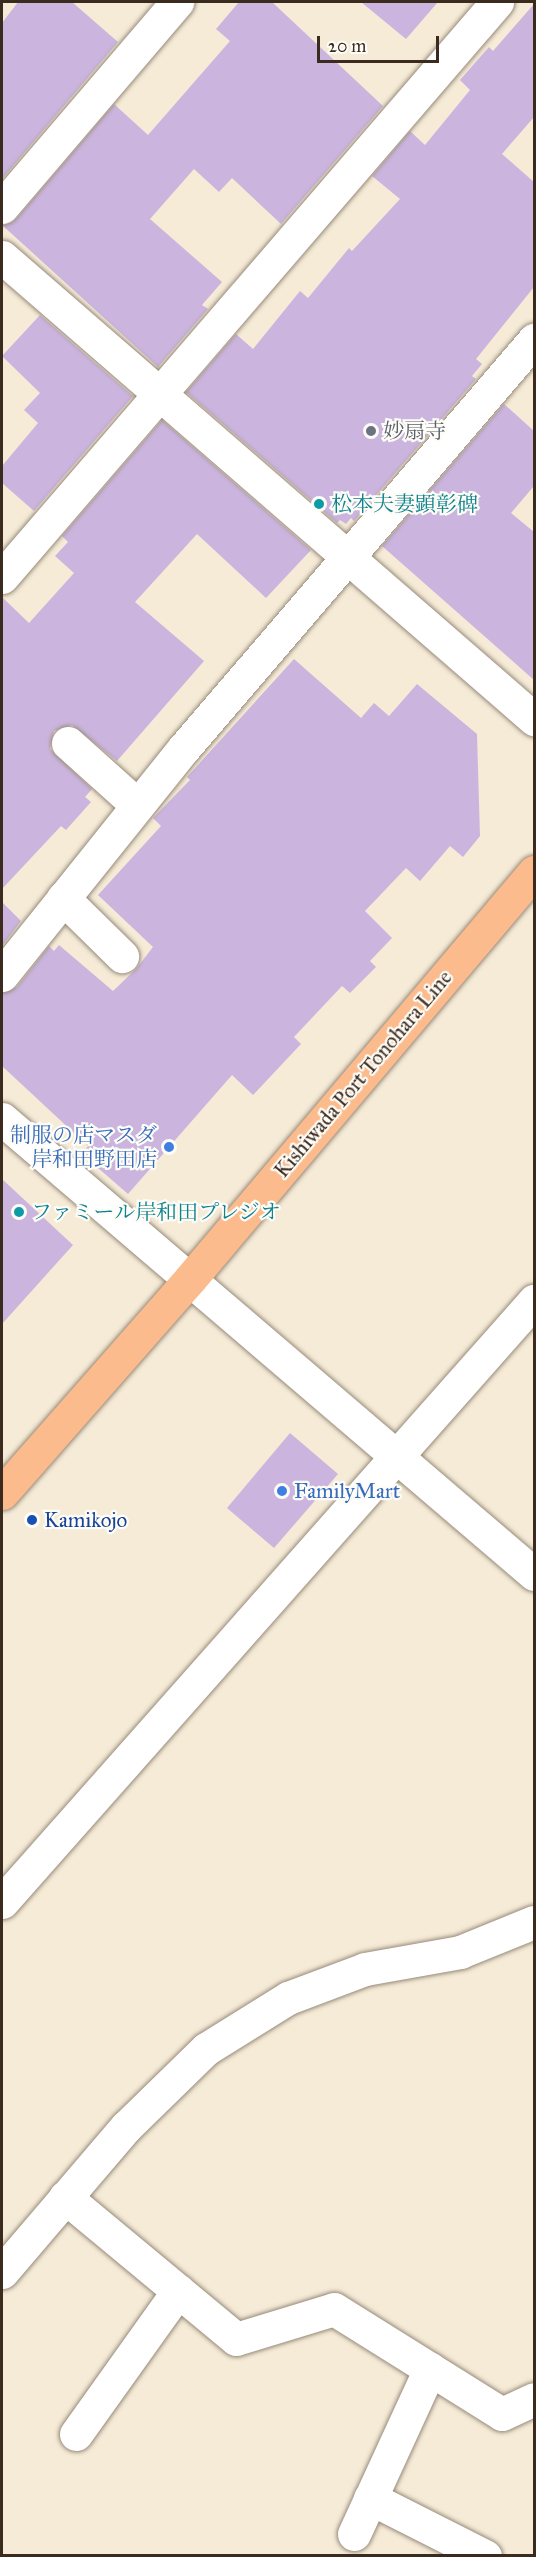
<!DOCTYPE html>
<html>
<head>
<meta charset="utf-8">
<style>
  body { margin:0 }
  #map { position:relative; width:536px; height:2557px; overflow:hidden; background:#f5ebd7; font-family:"IM FELL Great Primer","Noto Serif JP",serif }
  div>[style] { position:absolute }
  [style*='--x'] { left:calc(var(--x)*1px); top:calc(var(--y)*1px); width:calc(var(--w)*1px); rotate:calc(var(--a)*1deg) }
  .building>* { inset:0; background:#cbb5df }
  .roads { filter:drop-shadow(0 0 2px #988a7a) drop-shadow(0 0 2px #988a7a) }
  .minor>* { height:33px; margin:-16.5px; padding:0 16.5px; transform-origin:16.5px; border-radius:16.5px; background:#fff }
  .primary>* { height:33px; margin:-16.5px; padding:0 16.5px; transform-origin:16.5px; border-radius:16.5px; background:#fbbb8c }
  .dots>* { width:16px; height:16px; translate:-50% -50%; box-sizing:border-box; border:3px solid #fdfcf7; border-radius:50% }
  span { translate:-50% -50%; white-space:nowrap; text-align:center; line-height:1.15; -webkit-text-stroke:4.5px #fdfcf7; paint-order:stroke }
  .worship-label { font-size:21px; color:#5b616d }
  .left { translate:0 -50%; text-align:left }
  .culture-label { font-size:21px; color:#0d838f }
  .street-label { font-size:21px; color:#3b2a1e }
  .shop-label { font-size:21px; color:#366cbe }
  .right { translate:-100% -50%; text-align:right }
  .transit-label { font-size:21px; color:#164399 }
  .frame { position:absolute; inset:0; border:3px solid #3b2a1e; pointer-events:none }
  .scale { position:absolute; left:317px; top:36px; width:122px; height:27px; box-sizing:border-box; border:3px solid #3b2a1e; border-top:0; padding-left:8px; font-size:18px; line-height:21px; white-space:nowrap; color:#3b2a1e; -webkit-text-stroke:4px #fdfcf7; paint-order:stroke }
</style>
</head>
<body>
<div id="map">
  <div class="building">
    <div style="clip-path:polygon(18px 2px,72px 2px,118px 42px,2px 179px,2px 23px)"></div>
    <div style="clip-path:polygon(239px 2px,272px 2px,383px 106px,281px 224px,232px 178px,219px 192px,194px 169px,150px 219px,222px 282px,202px 305px,208px 309px,158px 367px,2px 225px,16px 219px,114px 104px,148px 135px,230px 41px,216px 29px)"></div>
    <div style="clip-path:polygon(361px 2px,438px 2px,406px 39px)"></div>
    <div style="clip-path:polygon(534px 4px,534px 117px,502px 154px,534px 182px,534px 287px,476px 359px,482px 364px,472px 376px,476px 379px,354px 521px,351px 518px,346px 524px,340px 520px,337px 523px,186px 392px,236px 334px,253px 349px,300px 291px,308px 298px,349px 248px,352px 251px,400px 199px,372px 176px,410px 131px,425px 145px,470px 90px,460px 80px,489px 47px,493px 51px)"></div>
    <div style="clip-path:polygon(40px 315px,133px 396px,34px 511px,2px 483px,2px 466px,38px 423px,24px 410px,40px 393px,2px 356px)"></div>
    <div style="clip-path:polygon(504px 404px,534px 431px,534px 486px,511px 513px,534px 532px,534px 680px,382px 546px)"></div>
    <div style="clip-path:polygon(162px 420px,311px 550px,266px 598px,197px 534px,135px 602px,204px 661px,117px 761px,72px 725px,54px 731px,50px 749px,92px 789px,85px 797px,91px 802px,66px 830px,61px 826px,2px 889px,2px 597px,29px 623px,74px 573px,55px 556px,68px 542px,62px 536px)"></div>
    <div style="clip-path:polygon(294px 659px,361px 718px,374px 703px,389px 716px,417px 684px,477px 734px,480px 836px,463px 857px,450px 846px,420px 881px,406px 868px,365px 911px,392px 938px,370px 961px,376px 967px,350px 993px,342px 986px,294px 1037px,301px 1044px,253px 1095px,232px 1075px,128px 1194px,82px 1154px,88px 1146px,2px 1066px,2px 993px,17px 987px,49px 946px,54px 951px,59px 945px,113px 991px,136px 969px,153px 947px,98px 895px,161px 826px,153px 818px,190px 780px,187px 777px)"></div>
    <div style="clip-path:polygon(2px 902px,21px 921px,2px 946px)"></div>
    <div style="clip-path:polygon(2px 1179px,73px 1245px,2px 1324px)"></div>
    <div style="clip-path:polygon(290px 1433px,338px 1474px,274px 1548px,227px 1508px)"></div>
  </div>
  <div class="roads">
    <div class="minor">
      <div style="--x:2;--y:207;--w:270;--a:-49.5"></div>
      <div style="--x:2;--y:257;--w:705;--a:40.97"></div>
      <div style="--x:2;--y:577;--w:759;--a:-49.28"></div>
      <div style="--x:68;--y:743;--w:93;--a:41.9"></div>
      <div style="--x:63;--y:898;--w:83;--a:44.5"></div>
      <div style="--x:2;--y:975;--w:291;--a:-51.3"></div>
      <div style="--x:184;--y:748;--w:538;--a:-49.38"></div>
      <div style="--x:2;--y:1119;--w:700;--a:40.54"></div>
      <div style="--x:2;--y:1902;--w:803;--a:-48.49"></div>
      <div style="--x:65;--y:2197;--w:222;--a:39.7"></div>
      <div style="--x:236;--y:2339;--w:102;--a:-17"></div>
      <div style="--x:334;--y:2309;--w:198;--a:32"></div>
      <div style="--x:502;--y:2414;--w:35;--a:-25"></div>
      <div style="--x:2;--y:2272;--w:191;--a:-49.5"></div>
      <div style="--x:126;--y:2127;--w:112;--a:-44.3"></div>
      <div style="--x:206;--y:2049;--w:97;--a:-31.9"></div>
      <div style="--x:288;--y:1998;--w:82;--a:-20.6"></div>
      <div style="--x:365;--y:1969;--w:97;--a:-10.1"></div>
      <div style="--x:460;--y:1952;--w:80;--a:-22.1"></div>
      <div style="--x:76;--y:2434;--w:176;--a:-54.5"></div>
      <div style="--x:370;--y:2498;--w:129;--a:26.8"></div>
      <div style="--x:354;--y:2534;--w:182;--a:-65.3"></div>
    </div>
    <div class="primary">
      <div style="--x:2;--y:1493;--w:285;--a:-48.7"></div>
      <div style="--x:190;--y:1279;--w:533;--a:-49.8"></div>
    </div>
  </div>
  <div class="dots">
    <div style="left:371px;top:431px;background:#6b7280"></div>
    <div style="left:319px;top:504px;background:#0f9aa8"></div>
    <div style="left:169px;top:1147px;background:#3f7fe0"></div>
    <div style="left:19px;top:1212px;background:#0f9aa8"></div>
    <div style="left:282px;top:1491px;background:#3f7fe0"></div>
    <div style="left:32px;top:1520px;background:#1a4fb4"></div>
  </div>
  <div class="worship-label">
    <span class="left" style="left:383px;top:431px">妙扇寺</span>
  </div>
  <div class="culture-label">
    <span class="left" style="left:331px;top:504px">松本夫妻顕彰碑</span>
    <span class="left" style="left:31px;top:1212px">ファミール岸和田プレジオ</span>
  </div>
  <div class="street-label">
    <span style="left:363px;top:1074px;rotate:-50deg">Kishiwada Port Tonohara Line</span>
  </div>
  <div class="shop-label">
    <span class="right" style="left:157px;top:1147px">制服の店マスダ<br>岸和田野田店</span>
    <span class="left" style="left:294px;top:1491px">FamilyMart</span>
  </div>
  <div class="transit-label">
    <span class="left" style="left:44px;top:1520px">Kamikojo</span>
  </div>
  <div class="frame"></div>
  <div class="scale">20 m</div>
</div>
</body>
</html>
